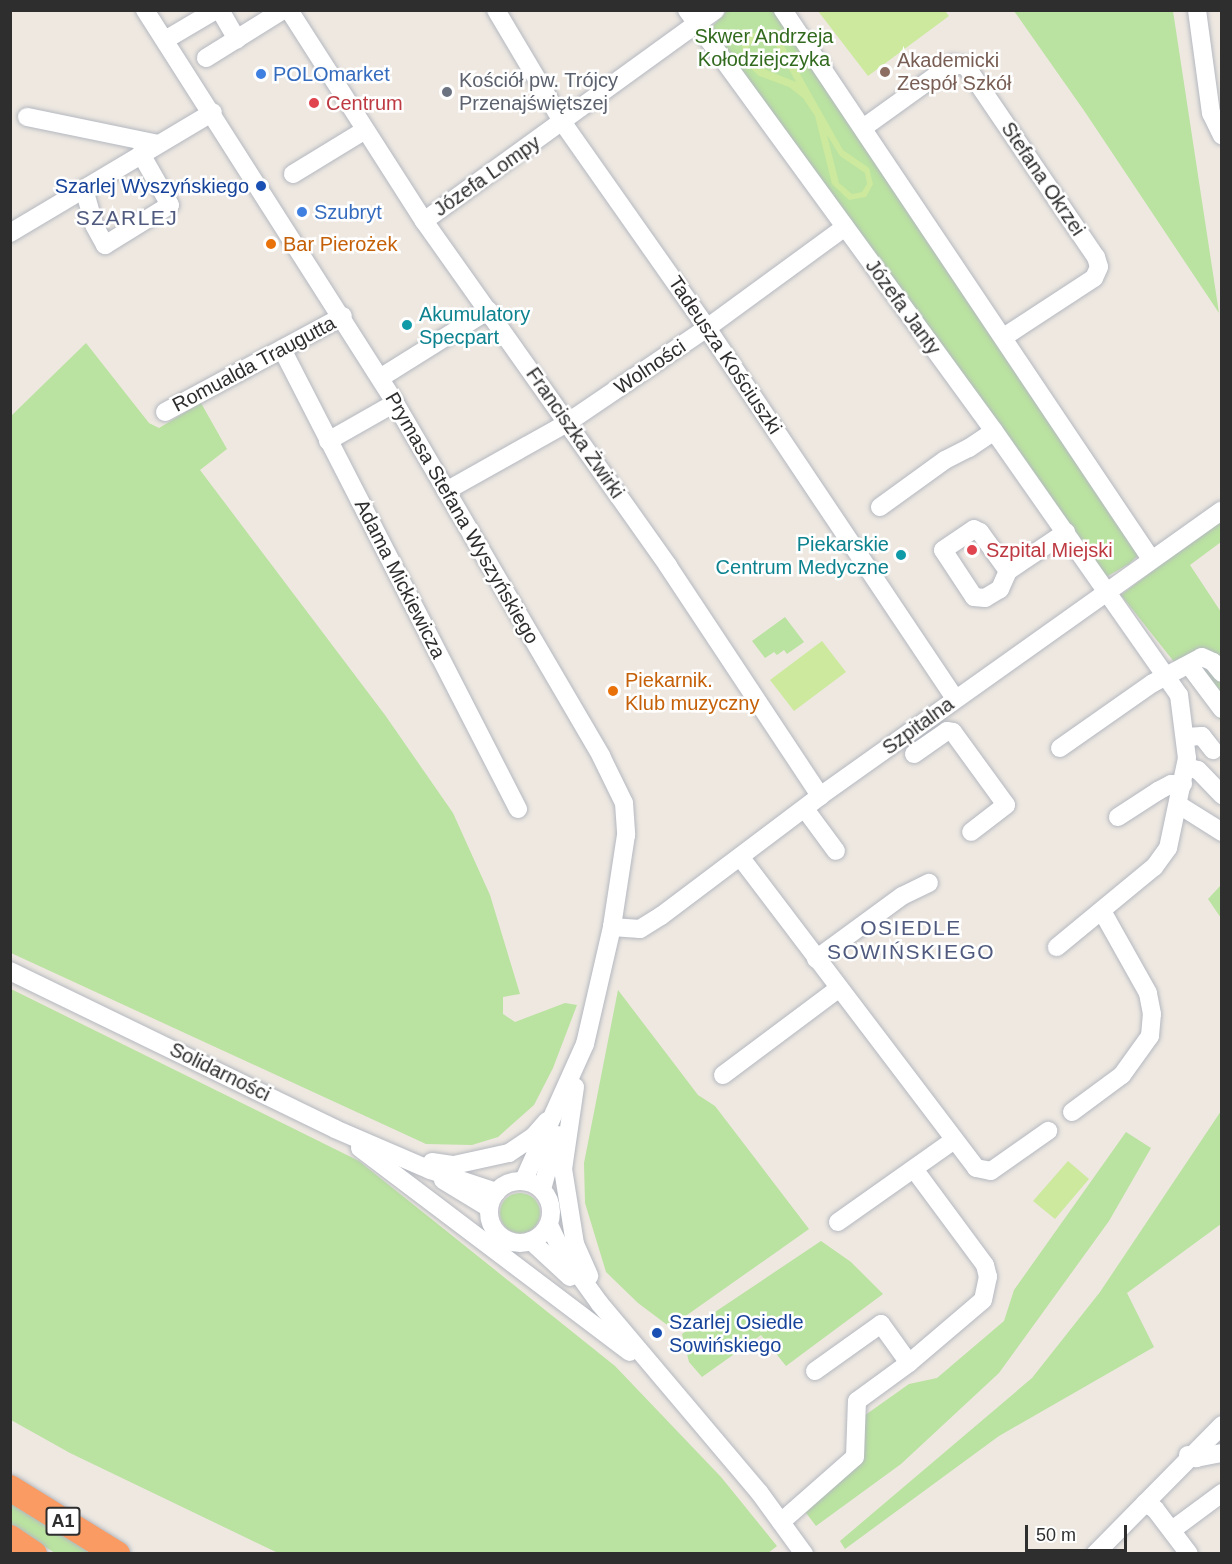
<!DOCTYPE html>
<html>
<head>
<meta charset="utf-8">
<style>
  body { margin:0 }
  #map { position:relative; width:1232px; height:1564px; overflow:hidden; background:#eee8e1; font-family:Arial,sans-serif }
  div>[style] { position:absolute }
  [style*='--x'] { left:calc(var(--x)*1px); top:calc(var(--y)*1px); width:calc(var(--w)*1px); rotate:calc(var(--a)*1deg) }
  .green>* { inset:0; background:#bae2a0 }
  .round { border-radius:50% }
  .pitch>* { inset:0; background:#cce99d }
  .roads { filter:drop-shadow(0 0 2px #b4b8c0) drop-shadow(0 0 2px #b4b8c0) }
  .minor>* { height:18px; margin:-9px; padding:0 9px; transform-origin:9px; border-radius:9px; background:#fff }
  .minor>.ring { margin:-9px; padding:0; box-sizing:content-box; background:none; border:18px solid #fff; border-radius:50% }
  .highway>* { height:26px; margin:-13px; padding:0 13px; transform-origin:13px; border-radius:13px; background:#f99b62 }
  .dots>* { width:16px; height:16px; translate:-50% -50%; box-sizing:border-box; border:3px solid #fff; border-radius:50% }
  span { translate:-50% -50%; white-space:nowrap; text-align:center; line-height:1.15; -webkit-text-stroke:5px #fff; paint-order:stroke }
  .shield-label span { padding:2px 4px; background:#fff; border:2px solid; border-radius:4px; -webkit-text-stroke-width:0 }
  .shield-label { font-size:18px; color:#2e2e2e; font-weight:700 }
  .park-label { font-size:20px; color:#326a1e }
  .education-label { font-size:20px; color:#785e54 }
  .left { translate:0 -50%; text-align:left }
  .shop-label { font-size:20px; color:#366cbe }
  .worship-label { font-size:20px; color:#5b616d }
  .health-label { font-size:20px; color:#be3a42 }
  .street-label { font-size:20px; color:#2e2e2e }
  .transit-label { font-size:20px; color:#164399 }
  .right { translate:-100% -50%; text-align:right }
  .food-label { font-size:20px; color:#c56008 }
  .culture-label { font-size:20px; color:#0d838f }
  .neighbourhood-label { font-size:21px; color:#4f5a7e; letter-spacing:1.5px }
  .frame { position:absolute; inset:0; border:12px solid #2e2e2e; pointer-events:none }
  .scale { position:absolute; left:1025px; top:1525px; width:102px; height:27px; box-sizing:border-box; border:3px solid #2e2e2e; border-top:0; padding-left:8px; font-size:18px; line-height:21px; white-space:nowrap; color:#2e2e2e; -webkit-text-stroke:4px #fff; paint-order:stroke }
</style>
</head>
<body>
<div id="map">
  <div class="green">
    <div style="clip-path:polygon(727px 11px,781px 11px,1143px 551px,1129px 564px,1106px 577px,709px 30px)"></div>
    <div style="clip-path:polygon(1014px 11px,1173px 11px,1219px 313px,1085px 112px)"></div>
    <div style="clip-path:polygon(86px 343px,149px 423px,159px 428px,201px 403px,227px 449px,200px 470px,385px 715px,453px 813px,490px 895px,520px 994px,503px 997px,503px 1014px,515px 1022px,565px 1003px,577px 1005px,553px 1068px,534px 1105px,498px 1137px,472px 1145px,426px 1144px,11px 953px,11px 416px)"></div>
    <div style="clip-path:polygon(1221px 519px,1221px 542px,1190px 565px,1221px 612px,1221px 721px,1121px 595px)"></div>
    <div style="clip-path:polygon(785px 617px,804px 642px,787px 654px,784px 650px,777px 655px,774px 652px,765px 658px,752px 641px)"></div>
    <div style="clip-path:polygon(1221px 885px,1221px 918px,1208px 899px)"></div>
    <div style="clip-path:polygon(11px 989px,359px 1161px,615px 1366px,721px 1477px,777px 1546px,767px 1554px,278px 1553px,70px 1453px,11px 1420px)"></div>
    <div style="clip-path:polygon(618px 990px,698px 1095px,715px 1106px,809px 1229px,670px 1327px,638px 1303px,606px 1272px,585px 1203px,584px 1163px)"></div>
    <div style="clip-path:polygon(1221px 1111px,1221px 1224px,1127px 1293px,1154px 1347px,999px 1436px,845px 1549px,840px 1541px,1032px 1378px,1100px 1292px)"></div>
    <div style="clip-path:polygon(1126px 1132px,1151px 1148px,1109px 1221px,999px 1373px,901px 1464px,816px 1526px,803px 1509px,860px 1459px,861px 1418px,909px 1384px,937px 1378px,1004px 1321px,1014px 1290px)"></div>
    <div class="round" style="left:500px;top:1193px;width:40px;height:40px"></div>
    <div style="clip-path:polygon(821px 1241px,851px 1262px,883px 1294px,786px 1366px,761px 1335px,702px 1377px,689px 1362px,682px 1334px)"></div>
    <div style="clip-path:polygon(10px 1499px,99px 1553px,55px 1553px,11px 1526px)"></div>
  </div>
  <div class="pitch">
    <div style="clip-path:polygon(945px 11px,949px 16px,868px 76px,818px 11px)"></div>
    <div style="clip-path:polygon(evenodd,760px 31px,783px 44px,843px 150px,869px 168px,873px 184px,866px 197px,849px 200px,832px 184px,815px 116px,803px 98px,789px 87px,759px 76px,744px 62px,742px 44px,748px 35px,760px 31px,756px 38px,775px 44px,796px 82px,754px 65px,748px 48px,756px 38px,760px 31px,827px 135px,840px 156px,865px 173px,867px 184px,862px 192px,852px 194px,839px 183px,827px 135px)"></div>
    <div style="clip-path:polygon(822px 641px,846px 672px,794px 711px,770px 680px)"></div>
    <div style="clip-path:polygon(1068px 1161px,1089px 1179px,1055px 1219px,1033px 1201px)"></div>
  </div>
  <div class="roads">
    <div class="minor">
      <div style="--x:145;--y:10;--w:466;--a:57.5"></div>
      <div style="--x:395;--y:403;--w:409;--a:59.7"></div>
      <div style="--x:601;--y:756;--w:52;--a:63.9"></div>
      <div style="--x:624;--y:803;--w:32;--a:86"></div>
      <div style="--x:626;--y:835;--w:93;--a:98.7"></div>
      <div style="--x:612;--y:927;--w:120;--a:103"></div>
      <div style="--x:585;--y:1044;--w:149;--a:114.2"></div>
      <div style="--x:220;--y:10;--w:34;--a:60"></div>
      <div style="--x:289;--y:10;--w:250;--a:57.4"></div>
      <div style="--x:424;--y:221;--w:423;--a:54.7"></div>
      <div style="--x:668;--y:566;--w:276;--a:56.5"></div>
      <div style="--x:496;--y:10;--w:131;--a:59.3"></div>
      <div style="--x:563;--y:123;--w:251;--a:54.9"></div>
      <div style="--x:707;--y:328;--w:445;--a:56.2"></div>
      <div style="--x:687;--y:10;--w:521;--a:53.9"></div>
      <div style="--x:994;--y:431;--w:322;--a:55"></div>
      <div style="--x:1179;--y:695;--w:64;--a:82.8"></div>
      <div style="--x:1187;--y:758;--w:92;--a:101.9"></div>
      <div style="--x:1168;--y:848;--w:24;--a:126"></div>
      <div style="--x:1154;--y:867;--w:126;--a:140.5"></div>
      <div style="--x:783;--y:10;--w:661;--a:56.17"></div>
      <div style="--x:1197;--y:10;--w:104;--a:82.3"></div>
      <div style="--x:1211;--y:113;--w:25;--a:64"></div>
      <div style="--x:165;--y:40;--w:59;--a:-30.5"></div>
      <div style="--x:206;--y:58;--w:91;--a:-31.9"></div>
      <div style="--x:27;--y:117;--w:134;--a:11.6"></div>
      <div style="--x:863;--y:128;--w:110;--a:-35.7"></div>
      <div style="--x:952;--y:64;--w:14;--a:8"></div>
      <div style="--x:966;--y:66;--w:231;--a:55.8"></div>
      <div style="--x:1096;--y:257;--w:10;--a:73"></div>
      <div style="--x:1099;--y:267;--w:12;--a:114"></div>
      <div style="--x:1094;--y:278;--w:108;--a:146.8"></div>
      <div style="--x:293;--y:174;--w:84;--a:-31.4"></div>
      <div style="--x:84;--y:189;--w:37;--a:74"></div>
      <div style="--x:94;--y:225;--w:23;--a:61"></div>
      <div style="--x:105;--y:245;--w:76;--a:-31.6"></div>
      <div style="--x:170;--y:205;--w:59;--a:-119.6"></div>
      <div style="--x:424;--y:221;--w:360;--a:-35.9"></div>
      <div style="--x:10;--y:233;--w:236;--a:-30.8"></div>
      <div style="--x:282;--y:349;--w:517;--a:62.84"></div>
      <div style="--x:380;--y:378;--w:128;--a:-32"></div>
      <div style="--x:165;--y:412;--w:202;--a:-28.3"></div>
      <div style="--x:328;--y:441;--w:77;--a:-29.6"></div>
      <div style="--x:446;--y:491;--w:139;--a:-29.3"></div>
      <div style="--x:567;--y:423;--w:169;--a:-34.2"></div>
      <div style="--x:707;--y:328;--w:171;--a:-36.2"></div>
      <div style="--x:880;--y:507;--w:80;--a:-35.9"></div>
      <div style="--x:945;--y:460;--w:27;--a:-27"></div>
      <div style="--x:969;--y:448;--w:30;--a:-34"></div>
      <div style="--x:974;--y:529;--w:7;--a:27"></div>
      <div style="--x:980;--y:532;--w:48;--a:54.3"></div>
      <div style="--x:1008;--y:571;--w:20;--a:114"></div>
      <div style="--x:1000;--y:589;--w:17;--a:149"></div>
      <div style="--x:985;--y:598;--w:11;--a:-175"></div>
      <div style="--x:974;--y:597;--w:56;--a:-123.4"></div>
      <div style="--x:943;--y:550;--w:37;--a:-34"></div>
      <div style="--x:1008;--y:571;--w:70;--a:-33.9"></div>
      <div style="--x:1189;--y:665;--w:55;--a:53.1"></div>
      <div style="--x:1185;--y:737;--w:17;--a:-3"></div>
      <div style="--x:1202;--y:736;--w:18;--a:52"></div>
      <div style="--x:1060;--y:748;--w:113;--a:-35"></div>
      <div style="--x:1153;--y:683;--w:55;--a:-28"></div>
      <div style="--x:1202;--y:657;--w:12;--a:24"></div>
      <div style="--x:1213;--y:662;--w:14;--a:51"></div>
      <div style="--x:914;--y:754;--w:40;--a:-34.9"></div>
      <div style="--x:947;--y:731;--w:6;--a:9"></div>
      <div style="--x:953;--y:732;--w:90;--a:54"></div>
      <div style="--x:1006;--y:805;--w:44;--a:142.4"></div>
      <div style="--x:1186;--y:767;--w:12;--a:14"></div>
      <div style="--x:1198;--y:770;--w:35;--a:46"></div>
      <div style="--x:1179;--y:805;--w:51;--a:32.1"></div>
      <div style="--x:805;--y:809;--w:52;--a:53.6"></div>
      <div style="--x:1118;--y:817;--w:48;--a:-33"></div>
      <div style="--x:1158;--y:791;--w:15;--a:-28"></div>
      <div style="--x:1171;--y:784;--w:12;--a:0"></div>
      <div style="--x:741;--y:858;--w:389;--a:52.8"></div>
      <div style="--x:976;--y:1168;--w:15;--a:11"></div>
      <div style="--x:991;--y:1171;--w:70;--a:-35.1"></div>
      <div style="--x:612;--y:927;--w:28;--a:4"></div>
      <div style="--x:640;--y:929;--w:25;--a:-32"></div>
      <div style="--x:661;--y:916;--w:199;--a:-37"></div>
      <div style="--x:820;--y:796;--w:493;--a:-35.4"></div>
      <div style="--x:816;--y:959;--w:107;--a:-36.2"></div>
      <div style="--x:902;--y:896;--w:30;--a:-26"></div>
      <div style="--x:10;--y:971;--w:361;--a:25.9"></div>
      <div style="--x:335;--y:1129;--w:103;--a:23.3"></div>
      <div style="--x:430;--y:1170;--w:70;--a:18.4"></div>
      <div style="--x:723;--y:1075;--w:144;--a:-36.8"></div>
      <div style="--x:575;--y:1087;--w:83;--a:98.3"></div>
      <div style="--x:563;--y:1169;--w:76;--a:80.9"></div>
      <div style="--x:575;--y:1244;--w:35;--a:66"></div>
      <div style="--x:1072;--y:1112;--w:62;--a:-36.5"></div>
      <div style="--x:1122;--y:1075;--w:48;--a:-54.3"></div>
      <div style="--x:1150;--y:1036;--w:22;--a:-85"></div>
      <div style="--x:1152;--y:1014;--w:21;--a:-101"></div>
      <div style="--x:1148;--y:993;--w:94;--a:-119.3"></div>
      <div style="--x:360;--y:1148;--w:338;--a:37.1"></div>
      <div style="--x:432;--y:1162;--w:22;--a:8"></div>
      <div style="--x:454;--y:1165;--w:56;--a:-12.3"></div>
      <div style="--x:509;--y:1153;--w:30;--a:-34"></div>
      <div style="--x:534;--y:1136;--w:20;--a:-49"></div>
      <div style="--x:443;--y:1180;--w:54;--a:31.3"></div>
      <div class="ring" style="left:489px;top:1181px;width:44px;height:44px"></div>
      <div style="--x:542;--y:1189;--w:56;--a:-74.5"></div>
      <div style="--x:838;--y:1222;--w:141;--a:-35.2"></div>
      <div style="--x:549;--y:1225;--w:28;--a:64"></div>
      <div style="--x:561;--y:1250;--w:67;--a:54.2"></div>
      <div style="--x:600;--y:1304;--w:246;--a:49.8"></div>
      <div style="--x:759;--y:1492;--w:77;--a:54"></div>
      <div style="--x:531;--y:1241;--w:53;--a:42.7"></div>
      <div style="--x:815;--y:1371;--w:81;--a:-35.5"></div>
      <div style="--x:881;--y:1324;--w:48;--a:54.3"></div>
      <div style="--x:909;--y:1363;--w:97;--a:-40.4"></div>
      <div style="--x:983;--y:1300;--w:24;--a:-78"></div>
      <div style="--x:988;--y:1277;--w:12;--a:-104"></div>
      <div style="--x:985;--y:1265;--w:119;--a:-126.5"></div>
      <div style="--x:1188;--y:1455;--w:9;--a:21"></div>
      <div style="--x:1196;--y:1458;--w:26;--a:-11"></div>
      <div style="--x:1145;--y:1503;--w:12;--a:31"></div>
      <div style="--x:1155;--y:1509;--w:56;--a:52.9"></div>
      <div style="--x:781;--y:1522;--w:98;--a:-41.3"></div>
      <div style="--x:855;--y:1457;--w:56;--a:-88"></div>
      <div style="--x:857;--y:1401;--w:64;--a:-36.2"></div>
      <div style="--x:1172;--y:1530;--w:62;--a:-36.5"></div>
      <div style="--x:1095;--y:1554;--w:181;--a:-45.4"></div>
    </div>
    <div class="highway">
      <div style="--x:10;--y:1488;--w:126;--a:31.7"></div>
      <div style="--x:10;--y:1538;--w:29;--a:34"></div>
    </div>
  </div>
  <div class="dots">
    <div style="left:885px;top:72px;background:#8d6e63"></div>
    <div style="left:261px;top:74px;background:#3f7fe0"></div>
    <div style="left:447px;top:92px;background:#6b7280"></div>
    <div style="left:314px;top:103px;background:#e0444e"></div>
    <div style="left:261px;top:186px;background:#1a4fb4"></div>
    <div style="left:302px;top:212px;background:#3f7fe0"></div>
    <div style="left:271px;top:244px;background:#e8710a"></div>
    <div style="left:407px;top:325px;background:#0f9aa8"></div>
    <div style="left:972px;top:550px;background:#e0444e"></div>
    <div style="left:901px;top:555px;background:#0f9aa8"></div>
    <div style="left:613px;top:691px;background:#e8710a"></div>
    <div style="left:657px;top:1333px;background:#1a4fb4"></div>
  </div>
  <div class="shield-label">
    <span style="left:63px;top:1521px">A1</span>
  </div>
  <div class="park-label">
    <span style="left:764px;top:48px">Skwer Andrzeja<br>Kołodziejczyka</span>
  </div>
  <div class="education-label">
    <span class="left" style="left:897px;top:72px">Akademicki<br>Zespół Szkół</span>
  </div>
  <div class="shop-label">
    <span class="left" style="left:273px;top:74px">POLOmarket</span>
    <span class="left" style="left:314px;top:212px">Szubryt</span>
  </div>
  <div class="worship-label">
    <span class="left" style="left:459px;top:92px">Kościół pw. Trójcy<br>Przenajświętszej</span>
  </div>
  <div class="health-label">
    <span class="left" style="left:326px;top:103px">Centrum</span>
    <span class="left" style="left:986px;top:550px">Szpital Miejski</span>
  </div>
  <div class="street-label">
    <span style="left:487px;top:176px;rotate:-35deg">Józefa Lompy</span>
    <span style="left:1043px;top:179px;rotate:56deg">Stefana Okrzei</span>
    <span style="left:903px;top:307px;rotate:54deg">Józefa Janty</span>
    <span style="left:725px;top:355px;rotate:56deg">Tadeusza Kościuszki</span>
    <span style="left:254px;top:364px;rotate:-28deg">Romualda Traugutta</span>
    <span style="left:650px;top:367px;rotate:-34deg">Wolności</span>
    <span style="left:575px;top:433px;rotate:55deg">Franciszka Żwirki</span>
    <span style="left:462px;top:518px;rotate:60deg">Prymasa Stefana Wyszyńskiego</span>
    <span style="left:400px;top:579px;rotate:63deg">Adama Mickiewicza</span>
    <span style="left:918px;top:726px;rotate:-36deg">Szpitalna</span>
    <span style="left:220px;top:1072px;rotate:26deg">Solidarności</span>
  </div>
  <div class="transit-label">
    <span class="right" style="left:249px;top:186px">Szarlej Wyszyńskiego</span>
    <span class="left" style="left:669px;top:1334px">Szarlej Osiedle<br>Sowińskiego</span>
  </div>
  <div class="food-label">
    <span class="left" style="left:283px;top:244px">Bar Pierożek</span>
    <span class="left" style="left:625px;top:692px">Piekarnik.<br>Klub muzyczny</span>
  </div>
  <div class="culture-label">
    <span class="left" style="left:419px;top:326px">Akumulatory<br>Specpart</span>
    <span class="right" style="left:889px;top:556px">Piekarskie<br>Centrum Medyczne</span>
  </div>
  <div class="neighbourhood-label">
    <span style="left:127px;top:218px">SZARLEJ</span>
    <span style="left:911px;top:940px">OSIEDLE<br>SOWIŃSKIEGO</span>
  </div>
  <div class="frame"></div>
  <div class="scale">50 m</div>
</div>
</body>
</html>
